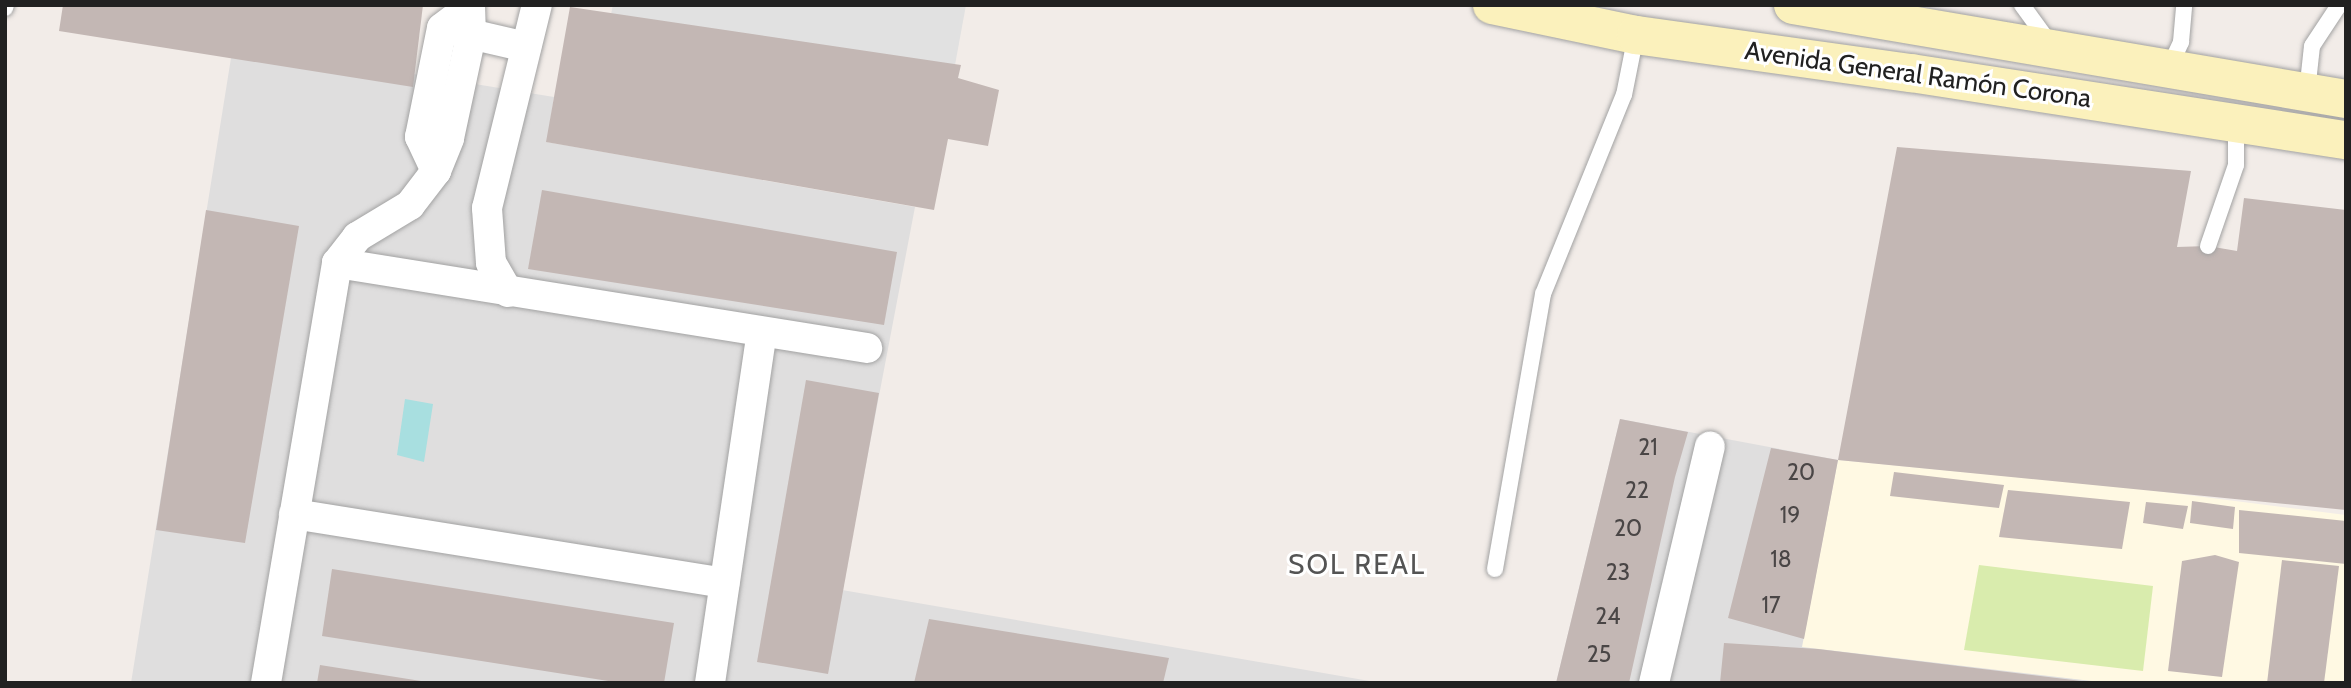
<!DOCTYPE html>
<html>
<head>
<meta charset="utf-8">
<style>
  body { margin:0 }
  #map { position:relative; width:2351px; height:688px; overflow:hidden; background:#f2ece8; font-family:Cabin,sans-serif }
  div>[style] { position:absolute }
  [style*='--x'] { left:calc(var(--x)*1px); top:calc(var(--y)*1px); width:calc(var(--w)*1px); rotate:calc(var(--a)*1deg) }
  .residential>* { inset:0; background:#dfdede }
  .education>* { inset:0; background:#fff9e3 }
  .grass>* { inset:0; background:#d9ecad }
  .parking>* { inset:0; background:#e1e1e1 }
  .water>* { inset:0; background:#a8dfe0 }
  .building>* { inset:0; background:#c3b7b4 }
  .roads { filter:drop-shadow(0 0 2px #a2a2a2) drop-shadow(0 0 2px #a2a2a2) }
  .service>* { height:16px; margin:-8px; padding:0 8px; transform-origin:8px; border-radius:8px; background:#fff }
  .minor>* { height:30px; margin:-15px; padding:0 15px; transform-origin:15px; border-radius:15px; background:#fff }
  .secondary>* { height:38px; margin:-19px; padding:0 19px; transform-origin:19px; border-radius:19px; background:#fbf1bc }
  span { translate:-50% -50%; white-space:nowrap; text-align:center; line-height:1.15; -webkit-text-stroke:6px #fff; paint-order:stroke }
  .number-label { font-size:23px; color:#4a4646 }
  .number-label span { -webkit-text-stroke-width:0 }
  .street-label { font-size:26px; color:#212121 }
  .neighbourhood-label { font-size:28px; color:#545454; letter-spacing:2px }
  .frame { position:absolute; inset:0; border:7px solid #212121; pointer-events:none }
</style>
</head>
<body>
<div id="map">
  <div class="residential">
    <div style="clip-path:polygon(231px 58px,414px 74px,554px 97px,547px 142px,915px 207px,842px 590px,1381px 683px,131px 683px)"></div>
    <div style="clip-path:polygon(1620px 419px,1838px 460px,1803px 646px,2113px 683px,1556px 683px)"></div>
  </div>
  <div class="education">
    <div style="clip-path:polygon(1838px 460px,2141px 489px,2346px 515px,2346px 683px,2109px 683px,1802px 647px)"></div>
  </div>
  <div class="grass">
    <div style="clip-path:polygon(1979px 565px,2153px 586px,2143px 671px,1964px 650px)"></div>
  </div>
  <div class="parking">
    <div style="clip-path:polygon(613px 5px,966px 5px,955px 65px,611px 14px)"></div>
  </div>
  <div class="water">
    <div style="clip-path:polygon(405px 399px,433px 404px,424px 462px,397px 455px)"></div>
  </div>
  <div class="building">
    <div style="clip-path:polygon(63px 5px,423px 5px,413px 87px,59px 31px)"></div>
    <div style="clip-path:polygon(570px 7px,961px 65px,958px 78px,999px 90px,988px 146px,948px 139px,934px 210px,546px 142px)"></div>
    <div style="clip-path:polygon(1897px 147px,2191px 171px,2177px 247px,2208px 246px,2237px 251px,2244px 198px,2346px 210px,2346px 510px,1838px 460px,1804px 639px,1728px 618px,1771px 448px,1838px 460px)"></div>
    <div style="clip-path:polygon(542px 190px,897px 252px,884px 325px,528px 269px)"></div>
    <div style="clip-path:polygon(206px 210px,299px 226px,245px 543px,156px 530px)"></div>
    <div style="clip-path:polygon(806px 380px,879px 393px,828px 674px,757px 662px)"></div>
    <div style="clip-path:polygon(1620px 419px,1688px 432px,1675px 477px,1629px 683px,1556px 683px)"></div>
    <div style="clip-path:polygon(1894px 472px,2004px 485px,1999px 508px,1890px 496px)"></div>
    <div style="clip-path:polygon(2008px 490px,2130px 502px,2122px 549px,1999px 537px)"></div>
    <div style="clip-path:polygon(2192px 501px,2235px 507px,2233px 529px,2190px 523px)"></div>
    <div style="clip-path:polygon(2146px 502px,2188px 506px,2183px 529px,2143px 523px)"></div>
    <div style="clip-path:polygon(2239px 510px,2346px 521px,2346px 564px,2239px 553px)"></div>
    <div style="clip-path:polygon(2215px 555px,2239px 562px,2222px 677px,2168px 671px,2182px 561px)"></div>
    <div style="clip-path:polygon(2282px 560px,2339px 566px,2324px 683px,2267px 683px)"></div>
    <div style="clip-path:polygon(332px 569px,674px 623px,664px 683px,621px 683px,322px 636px)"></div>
    <div style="clip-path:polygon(929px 619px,1169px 658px,1163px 683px,914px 683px)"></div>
    <div style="clip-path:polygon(1724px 643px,1818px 649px,2098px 683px,1720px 683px)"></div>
    <div style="clip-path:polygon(320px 665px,421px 681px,421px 683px,317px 683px)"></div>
  </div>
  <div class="roads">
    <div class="service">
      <div style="--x:2022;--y:5;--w:46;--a:53.9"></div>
      <div style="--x:5;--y:8;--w:3;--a:-72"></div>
      <div style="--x:2169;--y:68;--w:29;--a:-65"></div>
      <div style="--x:2181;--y:42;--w:37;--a:-85"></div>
      <div style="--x:2307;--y:92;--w:46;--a:-83.8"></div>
      <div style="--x:2312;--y:46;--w:49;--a:-56.6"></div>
      <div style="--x:2208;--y:246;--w:86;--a:-70.9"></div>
      <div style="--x:2236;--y:165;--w:43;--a:-90"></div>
      <div style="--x:1495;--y:569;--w:279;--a:-80.1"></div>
      <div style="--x:1543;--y:294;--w:215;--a:-67.9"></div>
      <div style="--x:1624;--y:95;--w:61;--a:-78.7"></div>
    </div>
    <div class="minor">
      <div style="--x:453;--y:30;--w:75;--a:13.1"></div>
      <div style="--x:436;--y:171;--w:38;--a:-115"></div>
      <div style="--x:420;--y:137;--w:111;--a:-78.6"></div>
      <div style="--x:442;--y:28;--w:35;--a:-37"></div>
      <div style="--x:337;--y:263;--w:537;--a:9.11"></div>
      <div style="--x:508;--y:292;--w:34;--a:-120"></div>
      <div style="--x:491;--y:263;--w:55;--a:-94.2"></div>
      <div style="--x:487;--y:208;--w:209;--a:-76.2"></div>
      <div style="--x:294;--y:514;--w:436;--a:9.1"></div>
      <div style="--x:266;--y:683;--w:426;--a:-80.4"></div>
      <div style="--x:337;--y:263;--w:33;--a:-52"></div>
      <div style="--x:357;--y:237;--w:62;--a:-31.1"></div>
      <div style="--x:410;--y:205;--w:43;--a:-52.6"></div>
      <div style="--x:436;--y:171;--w:35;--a:-68"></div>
      <div style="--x:449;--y:138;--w:105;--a:-77.9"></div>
      <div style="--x:471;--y:35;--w:30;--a:-92"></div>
      <div style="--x:710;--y:683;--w:355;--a:-81.6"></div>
      <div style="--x:1654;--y:683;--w:243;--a:-76.7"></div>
    </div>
    <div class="secondary">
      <div style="--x:1492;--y:5;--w:147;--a:11.8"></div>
      <div style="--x:1636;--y:35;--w:278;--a:7.9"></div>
      <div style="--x:1911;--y:73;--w:440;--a:8.8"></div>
      <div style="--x:1793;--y:5;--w:561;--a:9.65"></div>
    </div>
  </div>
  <div class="number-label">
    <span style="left:1648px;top:447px">21</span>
    <span style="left:1801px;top:472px">20</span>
    <span style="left:1637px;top:490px">22</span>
    <span style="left:1790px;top:515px">19</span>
    <span style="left:1628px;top:528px">20</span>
    <span style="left:1781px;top:559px">18</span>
    <span style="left:1618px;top:572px">23</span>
    <span style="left:1771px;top:605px">17</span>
    <span style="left:1608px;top:616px">24</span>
    <span style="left:1599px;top:654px">25</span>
  </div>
  <div class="street-label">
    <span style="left:1918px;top:75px;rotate:8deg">Avenida General Ramón Corona</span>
  </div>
  <div class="neighbourhood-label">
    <span style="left:1357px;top:564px">SOL REAL</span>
  </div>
  <div class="frame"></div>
</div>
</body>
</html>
